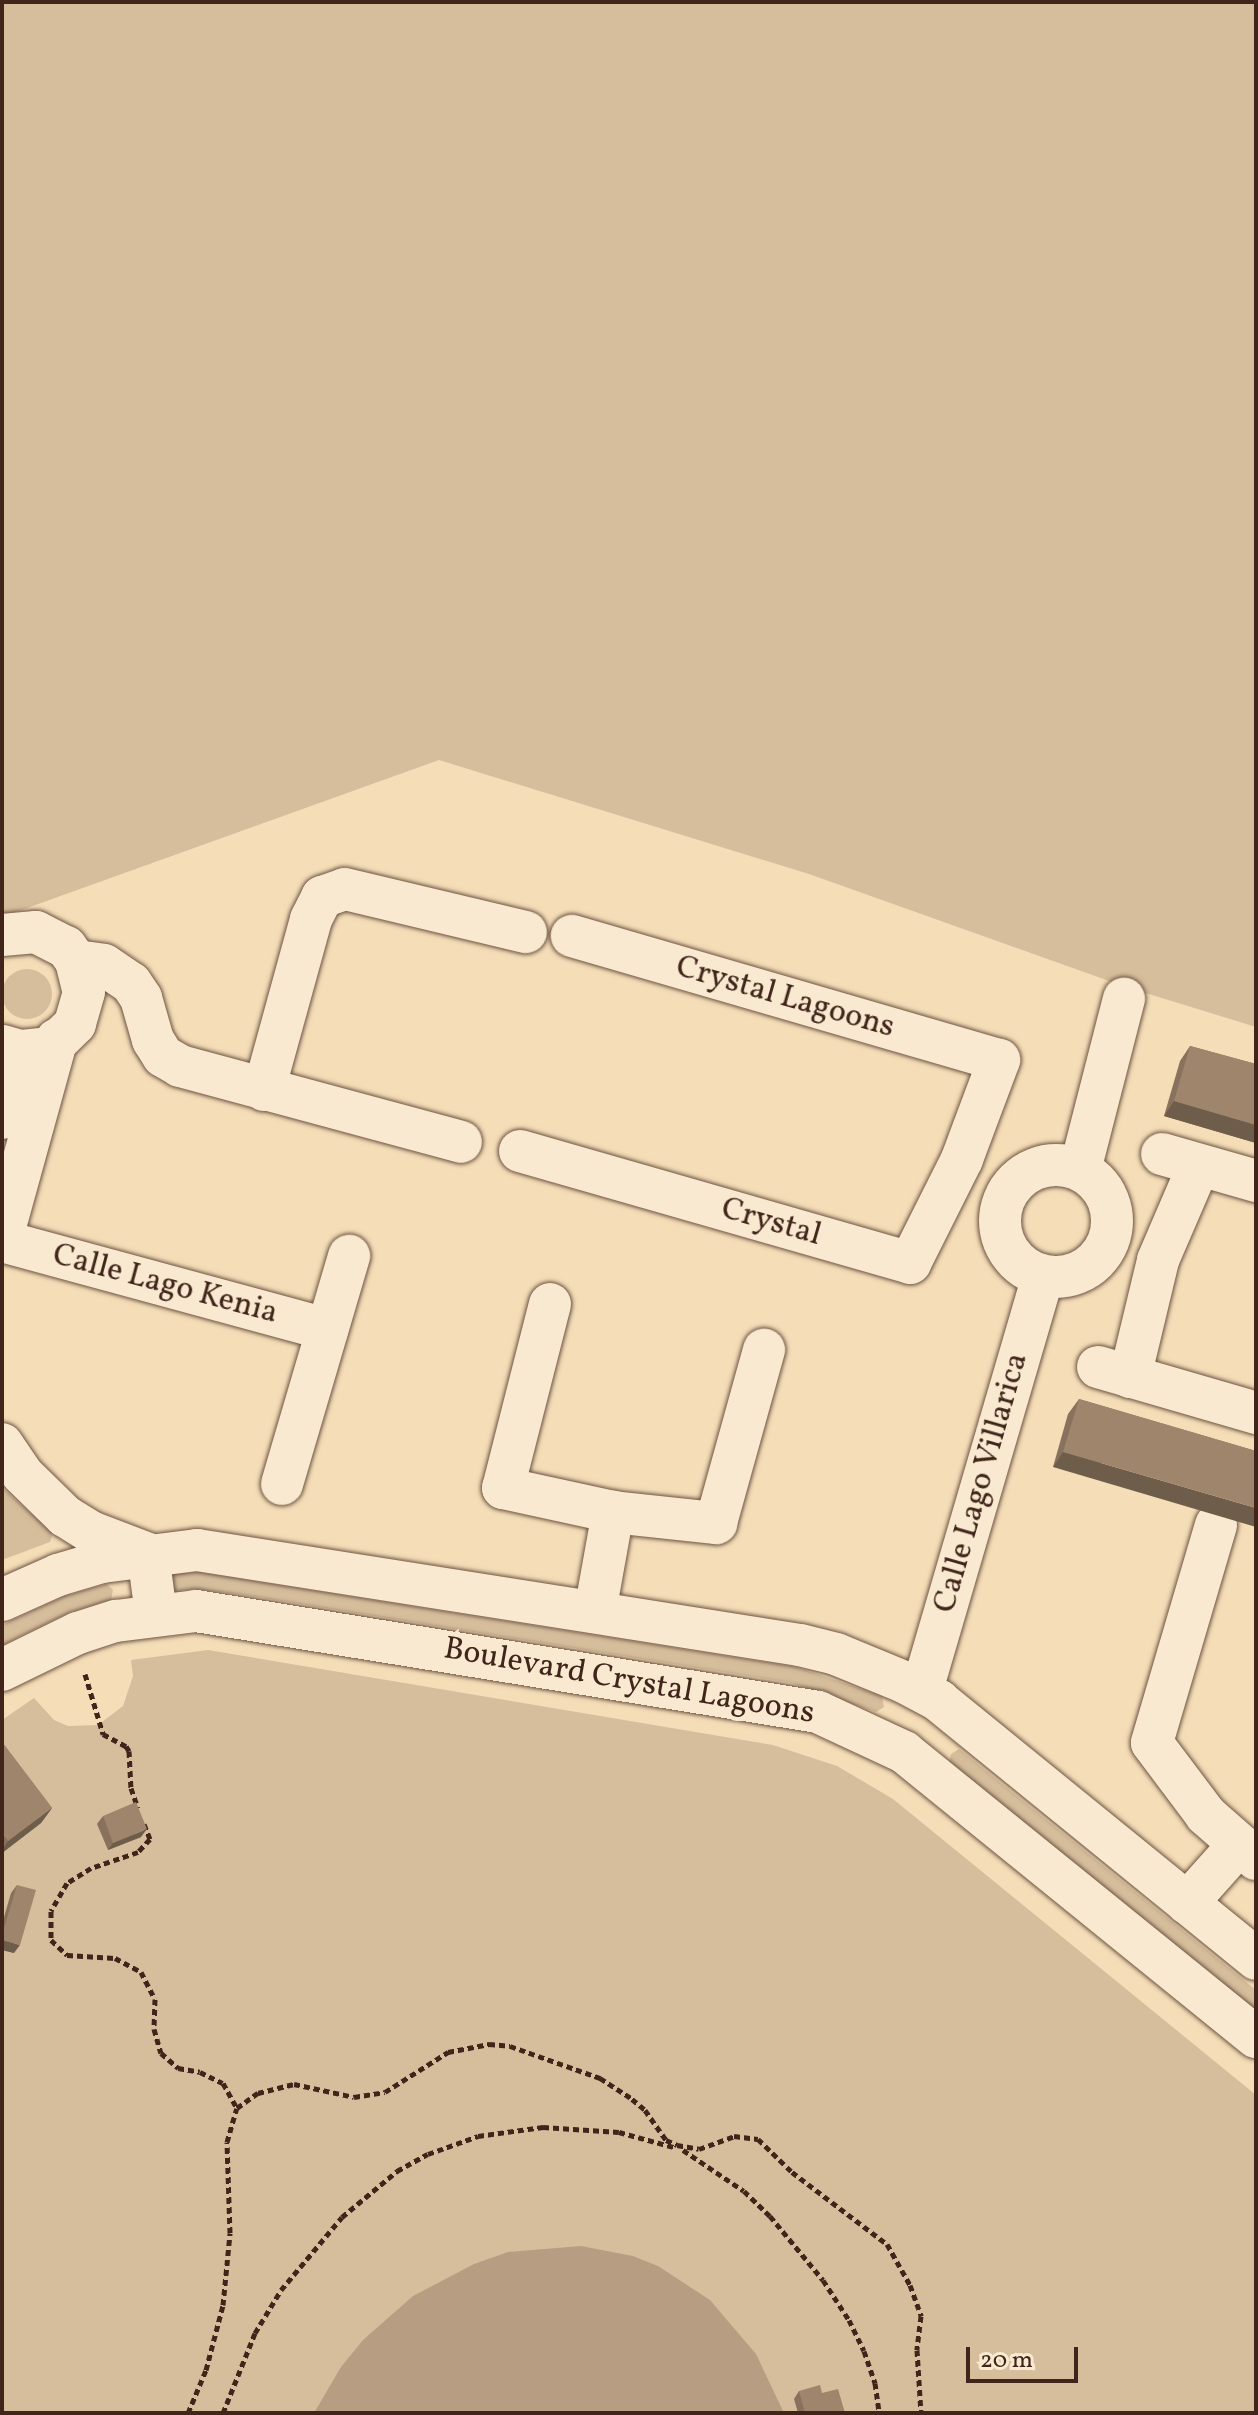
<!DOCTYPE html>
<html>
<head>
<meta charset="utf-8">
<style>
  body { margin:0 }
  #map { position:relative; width:1258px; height:2415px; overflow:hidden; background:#f4ddb7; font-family:Vollkorn,serif }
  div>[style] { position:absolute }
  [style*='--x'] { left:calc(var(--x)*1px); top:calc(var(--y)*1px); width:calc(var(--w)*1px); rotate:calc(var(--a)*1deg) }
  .green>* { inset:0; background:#d6be9c }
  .round { border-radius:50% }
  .water>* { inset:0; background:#b79e82 }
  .path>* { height:5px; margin-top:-2.5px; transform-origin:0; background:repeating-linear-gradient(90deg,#41251b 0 6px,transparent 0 10px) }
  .roads { filter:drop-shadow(0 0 2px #6e5342) drop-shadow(0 0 2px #6e5342) }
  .minor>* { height:42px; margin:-21px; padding:0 21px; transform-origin:21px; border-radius:21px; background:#f8e9d0 }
  .minor>.ring { margin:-21px; padding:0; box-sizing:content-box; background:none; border:42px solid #f8e9d0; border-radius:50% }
  .wall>* { inset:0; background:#88725d }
  .shaded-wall>* { inset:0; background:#6f5d4c }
  .building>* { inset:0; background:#9e856c }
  span { translate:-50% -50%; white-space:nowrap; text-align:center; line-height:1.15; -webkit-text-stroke:8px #f8e9d0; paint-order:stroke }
  .street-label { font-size:32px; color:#41251b }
  .frame { position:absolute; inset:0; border:4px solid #41251b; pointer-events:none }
  .scale { position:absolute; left:966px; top:2347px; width:112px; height:36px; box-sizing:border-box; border:4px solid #41251b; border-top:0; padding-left:10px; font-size:24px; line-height:28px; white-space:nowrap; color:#41251b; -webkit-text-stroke:6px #f8e9d0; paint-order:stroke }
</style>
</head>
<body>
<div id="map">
  <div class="green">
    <div style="clip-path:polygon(2px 2px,1256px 2px,1256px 1027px,1126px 987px,809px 874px,439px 760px,2px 917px)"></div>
    <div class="round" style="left:2px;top:969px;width:50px;height:50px"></div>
    <div style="clip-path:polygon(2px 1488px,51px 1531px,52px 1536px,50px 1542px,2px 1560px)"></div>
    <div style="clip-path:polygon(197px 1572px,796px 1667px,882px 1696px,884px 1707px,876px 1712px,792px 1683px,238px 1594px,196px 1589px,172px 1591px,171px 1574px)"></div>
    <div style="clip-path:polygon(107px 1584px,113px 1590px,111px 1600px,70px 1612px,2px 1645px,2px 1625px,65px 1596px)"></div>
    <div style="clip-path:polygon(208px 1650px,773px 1745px,837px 1766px,893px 1799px,1256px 2095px,1256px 2413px,2px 2413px,2px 1720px,34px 1698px,54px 1720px,68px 1726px,98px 1725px,123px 1706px,133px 1676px,131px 1660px)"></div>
    <div style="clip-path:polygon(959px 1749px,1256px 1990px,1256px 2012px,949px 1763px,951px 1754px)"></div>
  </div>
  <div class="water">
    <div style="clip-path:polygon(581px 2246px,633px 2256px,658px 2266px,710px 2300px,756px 2354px,784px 2413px,314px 2413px,341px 2367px,363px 2340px,413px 2296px,474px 2264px,508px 2252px)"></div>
  </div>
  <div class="path">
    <div style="--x:85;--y:1674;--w:63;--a:73.3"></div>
    <div style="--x:103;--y:1734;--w:26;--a:28"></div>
    <div style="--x:126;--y:1746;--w:6;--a:59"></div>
    <div style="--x:129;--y:1751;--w:37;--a:87"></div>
    <div style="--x:131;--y:1788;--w:21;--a:71"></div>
    <div style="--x:144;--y:1824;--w:16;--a:68"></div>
    <div style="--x:150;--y:1839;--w:18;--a:133"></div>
    <div style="--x:138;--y:1852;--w:50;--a:161.2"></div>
    <div style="--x:91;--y:1868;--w:28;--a:148"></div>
    <div style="--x:67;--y:1883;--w:32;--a:120"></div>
    <div style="--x:51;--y:1911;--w:29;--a:90"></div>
    <div style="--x:51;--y:1940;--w:22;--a:43"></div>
    <div style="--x:67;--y:1955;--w:48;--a:3.6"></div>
    <div style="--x:115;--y:1958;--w:30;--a:28"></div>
    <div style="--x:141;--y:1972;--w:30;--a:63"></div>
    <div style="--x:155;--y:1999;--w:30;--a:92"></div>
    <div style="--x:154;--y:2029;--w:25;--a:74"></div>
    <div style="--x:161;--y:2053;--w:23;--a:41"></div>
    <div style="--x:178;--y:2068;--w:22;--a:10"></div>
    <div style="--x:200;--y:2072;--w:25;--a:26"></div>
    <div style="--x:223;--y:2083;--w:29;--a:61"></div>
    <div style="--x:683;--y:2150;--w:73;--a:33.9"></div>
    <div style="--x:744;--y:2191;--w:36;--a:44"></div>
    <div style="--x:770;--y:2216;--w:83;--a:50.4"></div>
    <div style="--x:823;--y:2280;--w:48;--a:57"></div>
    <div style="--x:849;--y:2320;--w:34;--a:64"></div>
    <div style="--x:864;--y:2351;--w:34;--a:71"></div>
    <div style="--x:875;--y:2383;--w:30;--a:82"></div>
    <div style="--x:188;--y:2413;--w:47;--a:-67.3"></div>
    <div style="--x:206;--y:2370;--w:67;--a:-75.3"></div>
    <div style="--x:223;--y:2305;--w:72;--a:-84.4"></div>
    <div style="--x:230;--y:2233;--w:91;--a:-91.9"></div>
    <div style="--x:227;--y:2142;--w:35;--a:-74"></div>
    <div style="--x:237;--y:2108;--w:26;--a:-36"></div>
    <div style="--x:258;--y:2093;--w:37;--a:-14"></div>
    <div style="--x:294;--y:2084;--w:61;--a:12.2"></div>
    <div style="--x:354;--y:2097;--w:31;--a:-9"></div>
    <div style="--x:385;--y:2092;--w:75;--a:-32.4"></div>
    <div style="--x:448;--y:2052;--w:42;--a:-11"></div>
    <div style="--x:489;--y:2044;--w:21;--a:5"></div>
    <div style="--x:510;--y:2046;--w:96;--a:19.6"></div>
    <div style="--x:600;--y:2078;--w:38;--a:33"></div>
    <div style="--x:632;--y:2099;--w:17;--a:40"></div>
    <div style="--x:645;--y:2110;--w:37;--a:55"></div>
    <div style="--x:666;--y:2140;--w:12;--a:24"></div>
    <div style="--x:677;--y:2145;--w:22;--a:10"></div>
    <div style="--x:699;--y:2149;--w:37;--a:-20"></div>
    <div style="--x:734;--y:2136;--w:24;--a:7"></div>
    <div style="--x:758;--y:2139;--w:47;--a:44.1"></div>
    <div style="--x:792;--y:2172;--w:119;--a:37.2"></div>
    <div style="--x:887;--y:2244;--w:47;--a:60.7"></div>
    <div style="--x:910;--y:2285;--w:33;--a:70"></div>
    <div style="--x:921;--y:2316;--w:34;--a:97"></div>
    <div style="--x:917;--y:2350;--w:63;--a:86.4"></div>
    <div style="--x:223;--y:2413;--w:86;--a:-68.2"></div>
    <div style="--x:255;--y:2333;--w:50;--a:-58.8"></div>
    <div style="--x:281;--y:2290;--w:95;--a:-50.1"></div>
    <div style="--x:342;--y:2217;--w:72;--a:-39.9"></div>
    <div style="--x:397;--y:2171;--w:35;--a:-29"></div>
    <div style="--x:428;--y:2154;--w:53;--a:-19.8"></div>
    <div style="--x:478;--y:2136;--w:66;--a:-7.9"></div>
    <div style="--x:543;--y:2127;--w:76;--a:3.8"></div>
    <div style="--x:619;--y:2132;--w:57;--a:15.3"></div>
  </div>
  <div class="roads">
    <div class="minor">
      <div style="--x:2;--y:935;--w:34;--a:-5"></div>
      <div style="--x:36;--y:932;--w:34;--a:27"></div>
      <div style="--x:66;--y:947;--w:17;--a:54"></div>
      <div style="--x:76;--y:961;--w:32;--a:76"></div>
      <div style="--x:84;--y:992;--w:33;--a:106"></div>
      <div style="--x:75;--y:1024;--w:35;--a:136"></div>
      <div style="--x:50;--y:1048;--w:30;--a:174"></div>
      <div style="--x:20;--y:1051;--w:19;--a:-164"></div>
      <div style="--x:76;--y:961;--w:28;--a:8"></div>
      <div style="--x:104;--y:965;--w:32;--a:34"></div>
      <div style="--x:131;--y:983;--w:18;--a:56"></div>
      <div style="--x:141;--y:998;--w:44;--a:74.1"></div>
      <div style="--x:153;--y:1040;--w:19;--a:58"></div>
      <div style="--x:163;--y:1056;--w:20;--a:30"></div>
      <div style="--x:180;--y:1066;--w:291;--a:15.1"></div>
      <div style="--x:264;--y:1090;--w:177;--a:-74.6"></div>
      <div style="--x:311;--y:919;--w:25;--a:-63"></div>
      <div style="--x:322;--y:897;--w:24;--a:-19"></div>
      <div style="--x:345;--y:889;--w:186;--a:13.4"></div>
      <div style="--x:2;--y:1118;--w:69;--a:-75"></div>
      <div style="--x:520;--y:1151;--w:406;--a:16"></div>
      <div style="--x:910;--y:1263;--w:116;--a:-63.4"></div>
      <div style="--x:962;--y:1159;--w:106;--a:-69.5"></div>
      <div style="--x:999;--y:1060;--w:445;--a:-163.8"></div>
      <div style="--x:1162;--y:1154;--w:98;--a:16"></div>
      <div class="ring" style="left:1000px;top:1165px;width:70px;height:70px"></div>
      <div style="--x:1080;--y:1170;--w:177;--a:-75.6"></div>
      <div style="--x:2;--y:1238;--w:206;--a:-74.6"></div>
      <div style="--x:2;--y:1241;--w:337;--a:15.2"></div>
      <div style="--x:550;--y:1304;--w:190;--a:104.3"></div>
      <div style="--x:503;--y:1488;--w:113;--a:12.3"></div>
      <div style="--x:613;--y:1512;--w:104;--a:6.1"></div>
      <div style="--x:716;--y:1523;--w:180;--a:-74.5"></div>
      <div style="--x:1098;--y:1367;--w:165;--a:16.2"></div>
      <div style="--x:1130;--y:1377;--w:120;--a:-76.5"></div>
      <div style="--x:1158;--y:1260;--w:103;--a:-66.7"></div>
      <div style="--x:2;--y:1444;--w:36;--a:56"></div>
      <div style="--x:22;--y:1474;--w:60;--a:44.3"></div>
      <div style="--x:65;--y:1516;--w:31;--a:32"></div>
      <div style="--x:91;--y:1532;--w:61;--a:21.1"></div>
      <div style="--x:148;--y:1554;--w:61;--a:82.4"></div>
      <div style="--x:282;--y:1484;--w:238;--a:-73.6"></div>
      <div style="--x:1216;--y:1525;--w:227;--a:106.4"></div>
      <div style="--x:1152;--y:1743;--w:90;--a:53.1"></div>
      <div style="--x:1206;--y:1815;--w:67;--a:41.3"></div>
      <div style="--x:2;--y:1600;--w:61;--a:-24.1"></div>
      <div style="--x:58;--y:1575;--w:46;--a:-16.5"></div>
      <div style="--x:102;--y:1562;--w:96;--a:-7.2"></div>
      <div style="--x:197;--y:1550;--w:610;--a:8.95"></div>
      <div style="--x:800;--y:1645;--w:37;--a:14"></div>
      <div style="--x:836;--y:1654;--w:74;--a:22.4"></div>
      <div style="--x:904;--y:1682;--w:40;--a:28"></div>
      <div style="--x:939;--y:1701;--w:409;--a:39.1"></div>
      <div style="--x:595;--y:1612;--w:102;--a:-79.8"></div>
      <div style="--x:2;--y:1670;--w:85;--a:-26"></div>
      <div style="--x:78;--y:1633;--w:40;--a:-18"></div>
      <div style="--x:116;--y:1621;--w:81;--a:-7.1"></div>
      <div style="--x:196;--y:1611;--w:630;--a:9.22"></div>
      <div style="--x:818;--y:1712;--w:95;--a:24.9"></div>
      <div style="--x:904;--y:1752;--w:453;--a:39"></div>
      <div style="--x:922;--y:1690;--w:431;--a:-73.7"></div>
      <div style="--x:1187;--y:1903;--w:76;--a:-48.2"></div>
    </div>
  </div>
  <div class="wall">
    <div style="clip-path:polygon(1190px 1046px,1256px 1064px,1256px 1143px,1164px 1116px,1180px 1061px)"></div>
    <div style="clip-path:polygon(1079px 1399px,1256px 1451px,1053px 1467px,1068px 1414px)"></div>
    <div style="clip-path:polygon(2px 1742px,52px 1808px,41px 1823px,2px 1853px)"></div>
    <div style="clip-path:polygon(103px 1816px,141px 1837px,108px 1850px,97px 1824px)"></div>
    <div style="clip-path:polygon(17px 1885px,14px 1953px,2px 1950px,2px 1924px,11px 1893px)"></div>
    <div style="clip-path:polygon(799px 2391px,822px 2393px,845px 2413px,798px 2413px,794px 2399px)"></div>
  </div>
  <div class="shaded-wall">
    <div style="clip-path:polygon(1174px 1101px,1256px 1125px,1256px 1143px,1164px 1116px)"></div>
    <div style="clip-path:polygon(1063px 1452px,1256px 1508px,1256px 1527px,1053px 1467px)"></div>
    <div style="clip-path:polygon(52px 1808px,41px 1823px,2px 1853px,2px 1850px,8px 1841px)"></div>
    <div style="clip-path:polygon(147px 1829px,141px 1837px,108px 1850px,113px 1843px)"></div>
    <div style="clip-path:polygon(2px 1940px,20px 1945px,14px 1953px,2px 1950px)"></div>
  </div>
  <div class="building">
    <div style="clip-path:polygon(1190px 1046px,1256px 1064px,1256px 1125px,1174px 1101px)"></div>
    <div style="clip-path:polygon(1079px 1399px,1256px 1451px,1256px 1508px,1063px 1452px)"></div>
    <div style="clip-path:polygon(2px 1742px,52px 1808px,8px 1841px,2px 1833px)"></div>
    <div style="clip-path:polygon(136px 1802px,147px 1829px,113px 1843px,103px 1816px)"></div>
    <div style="clip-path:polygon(17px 1885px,36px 1890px,20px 1945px,2px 1940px,2px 1935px)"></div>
    <div style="clip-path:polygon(820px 2385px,822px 2393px,838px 2389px,845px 2413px,805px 2413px,799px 2391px)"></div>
  </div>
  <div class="street-label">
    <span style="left:785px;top:998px;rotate:16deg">Crystal Lagoons</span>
    <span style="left:771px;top:1223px;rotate:16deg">Crystal</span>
    <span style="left:165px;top:1285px;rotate:15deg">Calle Lago Kenia</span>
    <span style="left:982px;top:1483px;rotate:-74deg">Calle Lago Villarica</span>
    <span style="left:629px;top:1682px;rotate:10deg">Boulevard Crystal Lagoons</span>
  </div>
  <div class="frame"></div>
  <div class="scale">20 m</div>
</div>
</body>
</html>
